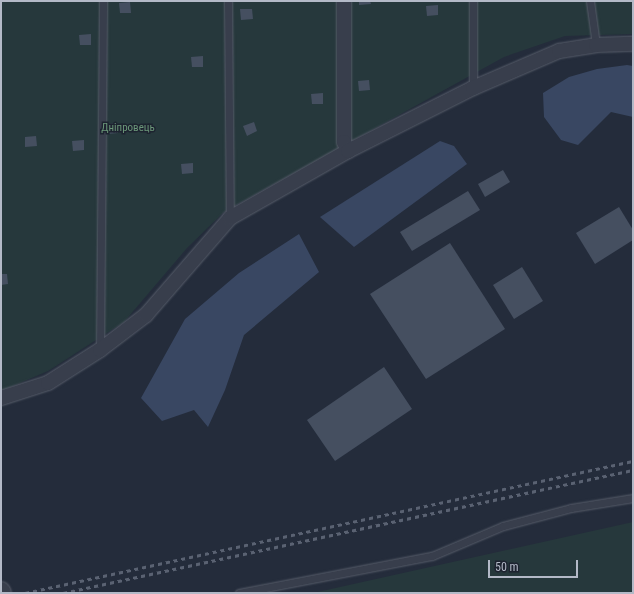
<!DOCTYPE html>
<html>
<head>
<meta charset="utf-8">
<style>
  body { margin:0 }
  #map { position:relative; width:634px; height:594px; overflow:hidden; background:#242c3b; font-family:"Roboto Condensed",sans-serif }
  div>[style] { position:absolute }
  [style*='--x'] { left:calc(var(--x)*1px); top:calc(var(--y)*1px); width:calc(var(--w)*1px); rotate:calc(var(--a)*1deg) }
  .green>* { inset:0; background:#26383c }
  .water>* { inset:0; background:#394762 }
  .building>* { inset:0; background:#454f60 }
  .roads { filter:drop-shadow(0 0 1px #565c69) drop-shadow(0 0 1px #565c69) }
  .service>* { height:7px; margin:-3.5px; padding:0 3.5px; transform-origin:3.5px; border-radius:3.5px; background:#383e4c }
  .minor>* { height:14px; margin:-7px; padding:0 7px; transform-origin:7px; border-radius:7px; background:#383e4c }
  .tertiary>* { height:18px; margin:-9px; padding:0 9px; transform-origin:9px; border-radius:9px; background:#383e4c }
  .rail>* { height:3px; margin-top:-1.5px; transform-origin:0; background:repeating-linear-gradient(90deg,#5a6272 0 4px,transparent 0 8px) }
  span { translate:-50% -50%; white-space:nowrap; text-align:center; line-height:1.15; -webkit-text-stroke:3px #1d2330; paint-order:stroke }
  .park-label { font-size:11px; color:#6b9779 }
  .frame { position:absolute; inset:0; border:2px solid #b3b9c7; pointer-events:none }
  .scale { position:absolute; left:488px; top:560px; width:90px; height:18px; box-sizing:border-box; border:2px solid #b3b9c7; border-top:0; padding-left:5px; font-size:12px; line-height:14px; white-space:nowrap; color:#b3b9c7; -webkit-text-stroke:3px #1d2330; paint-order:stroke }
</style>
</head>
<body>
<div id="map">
  <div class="green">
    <div style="clip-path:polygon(1px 1px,633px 1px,633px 34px,565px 36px,504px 57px,225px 211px,187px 248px,124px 322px,48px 371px,1px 391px)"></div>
    <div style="clip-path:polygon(633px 522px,633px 593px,313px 593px)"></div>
  </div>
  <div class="water">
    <div style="clip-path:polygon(627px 65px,633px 66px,633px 117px,611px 112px,578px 145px,561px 140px,544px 117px,543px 93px,569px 77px,597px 69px)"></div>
    <div style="clip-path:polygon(440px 141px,454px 146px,467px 164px,354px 247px,320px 217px)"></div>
    <div style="clip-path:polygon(299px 234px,319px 272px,244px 335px,225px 390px,208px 427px,194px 410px,162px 421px,141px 398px,185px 319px,239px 273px)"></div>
  </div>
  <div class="building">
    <div style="clip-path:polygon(359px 1px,370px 1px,371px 4px,359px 5px)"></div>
    <div style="clip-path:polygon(130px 2px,131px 13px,120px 13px,119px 3px)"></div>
    <div style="clip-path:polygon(438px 5px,438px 15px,427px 16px,426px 6px)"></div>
    <div style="clip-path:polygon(240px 9px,252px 9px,253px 19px,241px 20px)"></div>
    <div style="clip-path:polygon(91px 34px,91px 45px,80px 45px,79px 35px)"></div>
    <div style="clip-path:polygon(203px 56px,203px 67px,192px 67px,191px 57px)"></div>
    <div style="clip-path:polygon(369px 80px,370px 90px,359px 91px,358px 81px)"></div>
    <div style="clip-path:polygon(323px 93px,323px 104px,312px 104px,311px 94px)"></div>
    <div style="clip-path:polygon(254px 122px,257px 131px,247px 136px,243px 126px)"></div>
    <div style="clip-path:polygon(117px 123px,118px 133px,107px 134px,106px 124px)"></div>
    <div style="clip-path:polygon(36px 136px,37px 146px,25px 147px,25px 137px)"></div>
    <div style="clip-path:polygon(84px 140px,84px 150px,73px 151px,72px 141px)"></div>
    <div style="clip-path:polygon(193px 163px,193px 173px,182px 174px,181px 164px)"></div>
    <div style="clip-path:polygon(503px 170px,510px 182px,485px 197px,478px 184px)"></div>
    <div style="clip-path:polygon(468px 191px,480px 210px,412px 251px,400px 232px)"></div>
    <div style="clip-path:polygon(619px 207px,633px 230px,633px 240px,595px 264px,576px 233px)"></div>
    <div style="clip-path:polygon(450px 243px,505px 329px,426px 379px,370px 294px)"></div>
    <div style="clip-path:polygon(522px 267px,543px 301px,514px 319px,493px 285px)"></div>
    <div style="clip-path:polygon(1px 274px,7px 274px,8px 284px,1px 285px)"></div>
    <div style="clip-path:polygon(384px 367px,412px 409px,335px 461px,307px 420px)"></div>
  </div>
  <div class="roads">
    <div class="service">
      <div style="--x:228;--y:1;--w:217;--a:89.5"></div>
      <div style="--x:473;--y:1;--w:87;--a:90"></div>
      <div style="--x:590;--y:1;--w:44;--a:82.2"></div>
      <div style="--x:100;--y:350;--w:349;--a:-89.5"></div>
      <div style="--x:239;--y:593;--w:197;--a:-10.9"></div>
      <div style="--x:432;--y:556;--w:77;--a:-22.9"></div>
      <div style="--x:503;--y:526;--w:70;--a:-14.8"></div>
      <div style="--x:571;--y:508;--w:63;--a:-9.2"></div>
    </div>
    <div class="minor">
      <div style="--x:344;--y:1;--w:141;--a:90"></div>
      <div style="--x:344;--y:142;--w:10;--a:66"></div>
      <div style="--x:1;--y:398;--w:49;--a:-17.7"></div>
      <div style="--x:48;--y:383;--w:62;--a:-32.4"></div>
      <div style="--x:100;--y:350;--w:58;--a:-37.3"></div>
      <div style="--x:146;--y:315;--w:128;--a:-49.1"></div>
      <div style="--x:230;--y:218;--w:136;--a:-29.6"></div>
      <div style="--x:348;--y:151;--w:140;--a:-26.7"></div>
      <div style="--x:473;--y:88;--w:94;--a:-23.3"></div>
      <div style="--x:559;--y:51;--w:37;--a:-9"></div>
      <div style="--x:596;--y:45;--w:37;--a:-2"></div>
    </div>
    <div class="tertiary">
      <div style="--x:1;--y:591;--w:2;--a:63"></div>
    </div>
  </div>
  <div class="rail">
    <div style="--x:25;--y:593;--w:622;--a:-12.25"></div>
    <div style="--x:63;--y:593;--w:583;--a:-12.18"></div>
  </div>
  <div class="park-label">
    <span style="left:128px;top:128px">Дніпровець</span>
  </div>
  <div class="frame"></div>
  <div class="scale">50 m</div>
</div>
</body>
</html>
